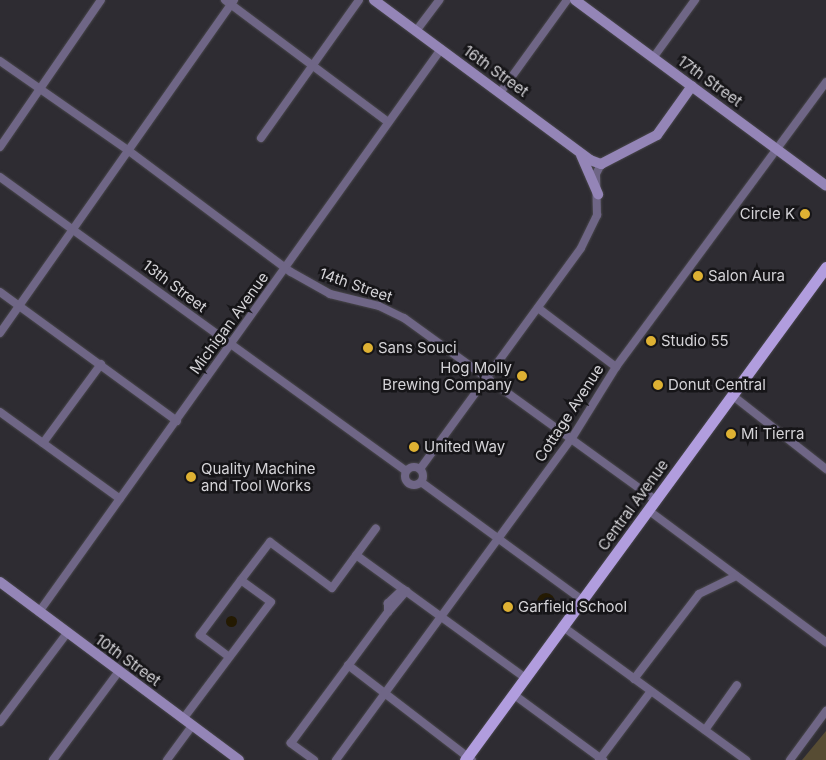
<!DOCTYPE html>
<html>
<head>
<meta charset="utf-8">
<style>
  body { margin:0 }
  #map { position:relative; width:826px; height:760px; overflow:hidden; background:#2e2c32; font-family:Inter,sans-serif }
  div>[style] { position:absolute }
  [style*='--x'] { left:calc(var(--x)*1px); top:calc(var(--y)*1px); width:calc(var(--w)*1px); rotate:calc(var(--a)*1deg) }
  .green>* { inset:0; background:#574c33 }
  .water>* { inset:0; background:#241a02 }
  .round { border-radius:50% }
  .roads { filter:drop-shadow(0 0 1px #49474c) drop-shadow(0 0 1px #49474c) }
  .street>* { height:8px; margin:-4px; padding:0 4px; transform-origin:4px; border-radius:4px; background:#6f6686 }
  .street>.ring { margin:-4px; padding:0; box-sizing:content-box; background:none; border:8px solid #6f6686; border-radius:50% }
  .secondary>* { height:10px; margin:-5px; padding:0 5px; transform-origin:5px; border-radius:5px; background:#9485b7 }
  .primary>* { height:11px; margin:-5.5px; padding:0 5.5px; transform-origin:5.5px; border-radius:5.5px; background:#b19dde }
  .dots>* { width:14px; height:14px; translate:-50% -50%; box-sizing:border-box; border:2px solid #161518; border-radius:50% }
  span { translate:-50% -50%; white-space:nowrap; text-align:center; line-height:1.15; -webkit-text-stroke:5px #161518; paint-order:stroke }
  .street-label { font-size:15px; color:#d4d3d7 }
  .poi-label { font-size:15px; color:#d4d3d7 }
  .right { translate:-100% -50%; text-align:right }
  .left { translate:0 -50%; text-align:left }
</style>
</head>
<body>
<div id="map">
  <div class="green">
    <div style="clip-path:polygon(826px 731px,826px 760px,802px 760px)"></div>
  </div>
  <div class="water">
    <div class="round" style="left:537px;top:593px;width:18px;height:18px"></div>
    <div class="round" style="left:225.5px;top:615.5px;width:11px;height:11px"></div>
  </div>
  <div class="roads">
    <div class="street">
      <div style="--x:225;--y:0;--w:204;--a:36.8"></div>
      <div style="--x:416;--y:31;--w:39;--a:-53"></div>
      <div style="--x:653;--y:58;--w:72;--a:-54.1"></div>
      <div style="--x:0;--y:61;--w:157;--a:34.9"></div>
      <div style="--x:129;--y:151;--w:202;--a:36.8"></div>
      <div style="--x:291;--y:272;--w:45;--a:29.4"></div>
      <div style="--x:330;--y:294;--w:50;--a:13.8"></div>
      <div style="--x:379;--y:306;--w:28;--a:26"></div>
      <div style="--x:404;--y:318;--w:310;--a:35.9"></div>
      <div style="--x:500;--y:93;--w:115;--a:-54.2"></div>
      <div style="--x:261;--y:138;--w:169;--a:-54.6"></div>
      <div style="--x:0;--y:147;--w:178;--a:-55.5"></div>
      <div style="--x:0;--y:177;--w:501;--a:35.91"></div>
      <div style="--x:0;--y:292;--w:219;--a:36.1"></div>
      <div style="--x:538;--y:308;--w:98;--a:37.1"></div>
      <div style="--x:0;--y:333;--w:407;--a:-54.9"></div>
      <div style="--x:732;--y:395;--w:120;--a:38.2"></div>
      <div style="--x:0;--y:412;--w:148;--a:35.9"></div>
      <div style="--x:43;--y:443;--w:98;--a:-53.7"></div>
      <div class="ring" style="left:405px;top:467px;width:10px;height:10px"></div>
      <div style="--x:420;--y:469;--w:273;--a:-53.9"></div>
      <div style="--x:581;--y:248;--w:37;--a:-64"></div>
      <div style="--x:597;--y:215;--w:41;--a:-91.4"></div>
      <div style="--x:596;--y:174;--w:11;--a:-63"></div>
      <div style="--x:421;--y:482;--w:200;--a:36.2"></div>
      <div style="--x:648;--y:510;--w:222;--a:36.6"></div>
      <div style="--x:356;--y:555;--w:209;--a:36"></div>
      <div style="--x:241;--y:580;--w:48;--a:-52.7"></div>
      <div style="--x:270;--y:542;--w:77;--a:36.6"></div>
      <div style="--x:332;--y:588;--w:74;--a:-53.7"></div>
      <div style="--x:403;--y:589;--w:21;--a:137"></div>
      <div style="--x:388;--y:603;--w:9;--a:90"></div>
      <div style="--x:388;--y:612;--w:28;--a:-49"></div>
      <div style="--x:39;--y:612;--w:692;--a:-54.47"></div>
      <div style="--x:562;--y:626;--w:228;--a:36.1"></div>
      <div style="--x:348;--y:665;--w:156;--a:37.5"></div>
      <div style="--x:634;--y:679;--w:107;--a:-52.6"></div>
      <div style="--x:699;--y:594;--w:41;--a:-25.9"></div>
      <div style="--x:513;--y:694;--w:112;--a:36.3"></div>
      <div style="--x:183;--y:719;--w:146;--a:-53.1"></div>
      <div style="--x:271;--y:602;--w:37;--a:-144"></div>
      <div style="--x:241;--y:580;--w:69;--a:126.7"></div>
      <div style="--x:200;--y:635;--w:36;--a:37"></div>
      <div style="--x:0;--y:722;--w:111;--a:-53"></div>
      <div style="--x:705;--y:730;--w:55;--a:-54.6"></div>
      <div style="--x:53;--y:760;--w:111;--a:-53.4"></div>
      <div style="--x:167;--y:760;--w:42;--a:-53.7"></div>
      <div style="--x:314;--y:760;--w:29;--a:-144"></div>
      <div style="--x:291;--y:743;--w:163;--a:-53.5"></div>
      <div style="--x:336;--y:760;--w:399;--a:-53.8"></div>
      <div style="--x:572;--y:438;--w:84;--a:-58.2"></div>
      <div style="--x:616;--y:367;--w:354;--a:-53.6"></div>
      <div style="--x:599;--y:760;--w:86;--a:-53"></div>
      <div style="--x:790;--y:760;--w:61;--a:-53.7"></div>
    </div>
    <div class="secondary">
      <div style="--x:374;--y:0;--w:269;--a:36.5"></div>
      <div style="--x:590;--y:160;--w:12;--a:20"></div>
      <div style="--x:601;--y:164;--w:63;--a:-27.4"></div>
      <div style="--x:657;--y:135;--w:60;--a:-54.5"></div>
      <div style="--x:575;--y:0;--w:312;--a:36.5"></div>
      <div style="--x:581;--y:155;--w:43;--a:66.4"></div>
      <div style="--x:0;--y:582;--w:298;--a:36.7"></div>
    </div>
    <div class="primary">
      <div style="--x:465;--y:760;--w:611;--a:-53.79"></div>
    </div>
  </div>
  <div class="dots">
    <div style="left:805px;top:214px;background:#deb133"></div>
    <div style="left:698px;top:276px;background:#deb133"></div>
    <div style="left:651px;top:341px;background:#deb133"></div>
    <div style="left:368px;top:348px;background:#deb133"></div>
    <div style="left:522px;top:376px;background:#deb133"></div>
    <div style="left:658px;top:385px;background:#deb133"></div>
    <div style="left:731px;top:434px;background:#deb133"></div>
    <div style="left:414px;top:447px;background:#deb133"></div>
    <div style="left:191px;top:477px;background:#deb133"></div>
    <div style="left:508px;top:607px;background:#deb133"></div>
  </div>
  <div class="street-label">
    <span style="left:496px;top:71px;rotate:36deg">16th Street</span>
    <span style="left:710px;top:81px;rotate:36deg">17th Street</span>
    <span style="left:356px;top:285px;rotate:19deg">14th Street</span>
    <span style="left:175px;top:286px;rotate:37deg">13th Street</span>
    <span style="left:229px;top:323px;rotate:-54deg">Michigan Avenue</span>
    <span style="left:569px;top:413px;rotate:-57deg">Cottage Avenue</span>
    <span style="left:633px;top:505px;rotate:-54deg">Central Avenue</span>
    <span style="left:128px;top:660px;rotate:36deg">10th Street</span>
  </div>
  <div class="poi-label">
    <span class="right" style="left:795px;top:214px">Circle K</span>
    <span class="left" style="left:708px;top:276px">Salon Aura</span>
    <span class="left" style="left:661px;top:341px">Studio 55</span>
    <span class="left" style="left:378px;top:348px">Sans Souci</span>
    <span class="right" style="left:512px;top:376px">Hog Molly<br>Brewing Company</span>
    <span class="left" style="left:668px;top:385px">Donut Central</span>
    <span class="left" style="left:741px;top:434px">Mi Tierra</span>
    <span class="left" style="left:424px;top:447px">United Way</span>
    <span class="left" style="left:201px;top:477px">Quality Machine<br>and Tool Works</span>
    <span class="left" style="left:518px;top:607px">Garfield School</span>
  </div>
</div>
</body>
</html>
